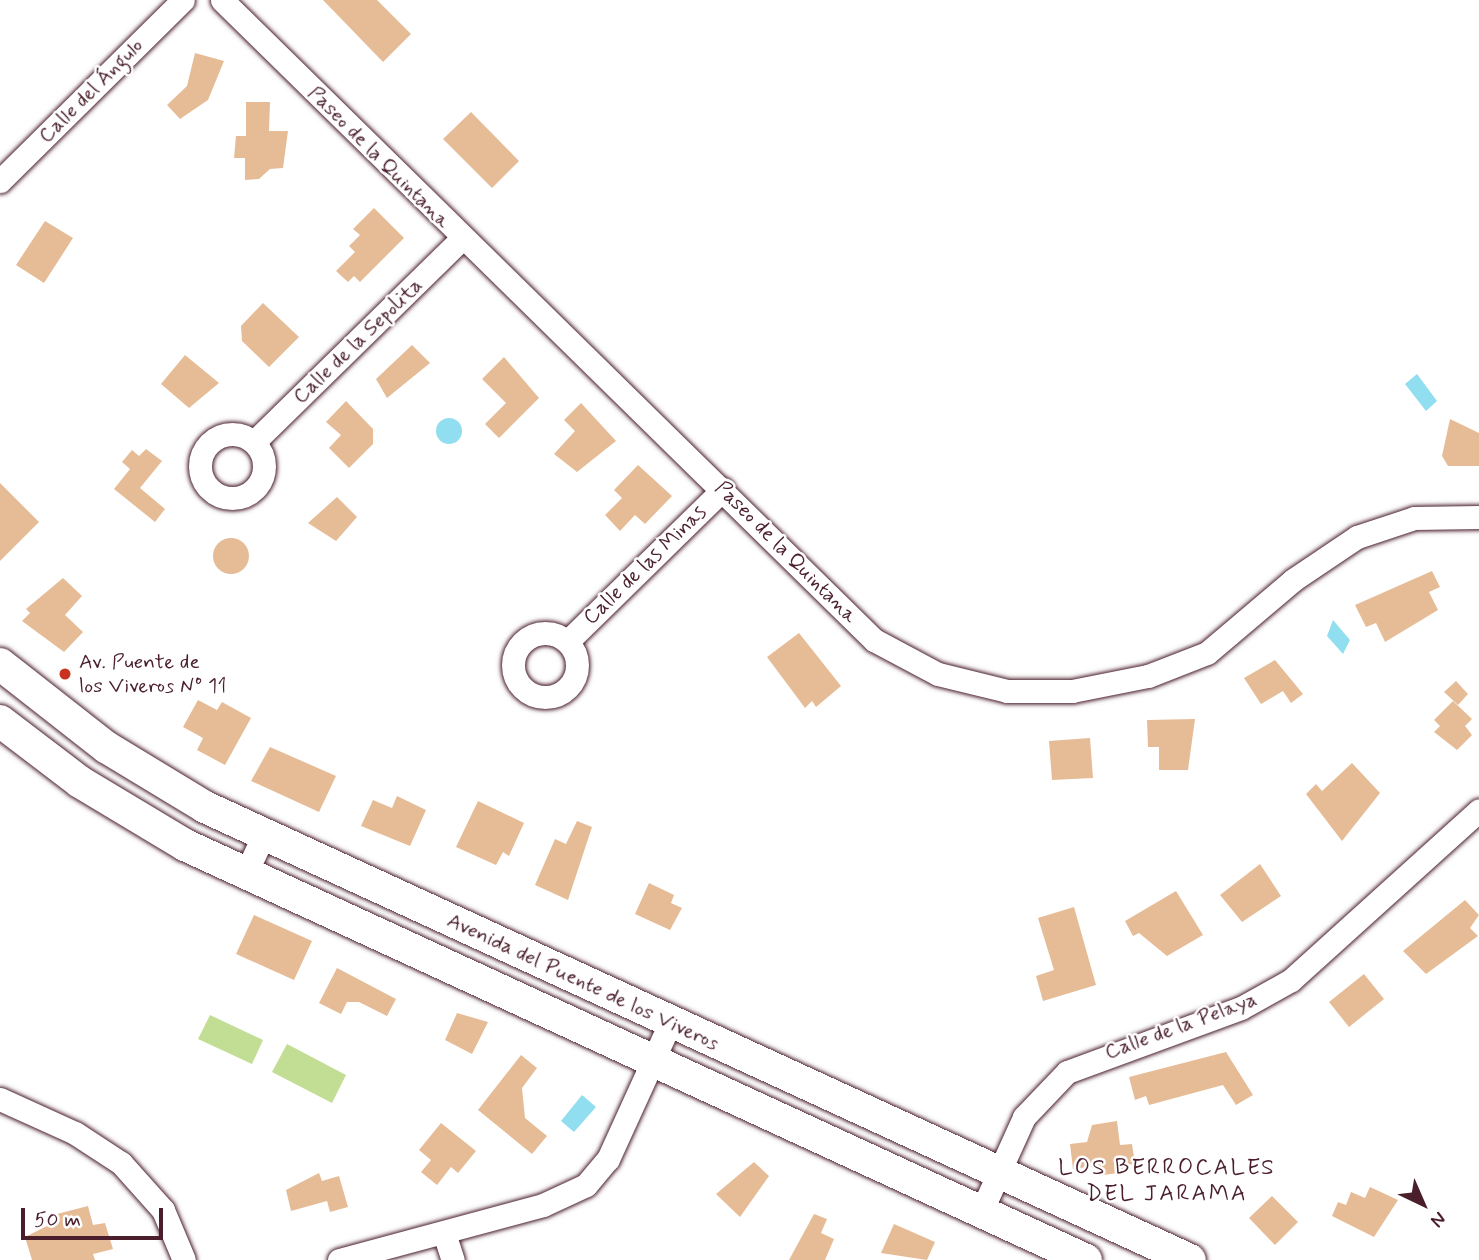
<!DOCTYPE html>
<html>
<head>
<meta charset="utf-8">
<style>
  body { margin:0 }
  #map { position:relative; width:1479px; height:1260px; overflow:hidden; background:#fff; font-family:Mynerve,sans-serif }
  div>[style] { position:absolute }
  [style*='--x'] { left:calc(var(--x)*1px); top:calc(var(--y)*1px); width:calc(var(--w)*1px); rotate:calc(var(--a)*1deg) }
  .green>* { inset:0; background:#c2de95 }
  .water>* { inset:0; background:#90deef }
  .round { border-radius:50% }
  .building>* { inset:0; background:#e6bc96 }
  .roads { filter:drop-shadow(0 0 2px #4a1f2b) drop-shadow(0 0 2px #4a1f2b) }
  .street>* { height:23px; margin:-11.5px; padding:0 11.5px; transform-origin:11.5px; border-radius:11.5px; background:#fff }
  .street>.ring { margin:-11.5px; padding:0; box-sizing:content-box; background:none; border:23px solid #fff; border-radius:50% }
  .secondary>* { height:32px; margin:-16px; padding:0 16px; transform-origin:16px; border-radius:16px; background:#fff }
  .dots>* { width:19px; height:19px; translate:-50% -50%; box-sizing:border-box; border:4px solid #fff; border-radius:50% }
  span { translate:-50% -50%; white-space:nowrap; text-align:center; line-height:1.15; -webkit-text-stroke:5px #fff; paint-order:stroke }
  .street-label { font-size:21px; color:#4a1f2b }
  .poi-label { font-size:21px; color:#4a1f2b }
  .left { translate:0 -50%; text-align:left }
  .neighbourhood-label { font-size:23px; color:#4a1f2b; letter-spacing:2px }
  .north { position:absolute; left:1388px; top:1169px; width:70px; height:70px; -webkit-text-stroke:5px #fff; paint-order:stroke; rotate:136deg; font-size:19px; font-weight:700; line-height:28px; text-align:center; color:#4a1f2b }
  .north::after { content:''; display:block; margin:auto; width:24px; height:32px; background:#4a1f2b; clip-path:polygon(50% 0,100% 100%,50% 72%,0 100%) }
  .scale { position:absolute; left:21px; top:1208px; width:142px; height:32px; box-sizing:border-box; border:4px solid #4a1f2b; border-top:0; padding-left:9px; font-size:21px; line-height:24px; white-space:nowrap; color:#4a1f2b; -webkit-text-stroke:5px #fff; paint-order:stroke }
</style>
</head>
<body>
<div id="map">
  <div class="green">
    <div style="clip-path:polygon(210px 1015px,263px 1040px,252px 1064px,198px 1039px)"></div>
    <div style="clip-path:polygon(287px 1044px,346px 1075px,332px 1103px,272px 1072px)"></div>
  </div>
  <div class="water">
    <div style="clip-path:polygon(1417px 374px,1437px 401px,1426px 411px,1405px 384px)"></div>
    <div class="round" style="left:436px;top:418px;width:26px;height:26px"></div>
    <div style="clip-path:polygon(1333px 620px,1350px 640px,1343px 654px,1327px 636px)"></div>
    <div style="clip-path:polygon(582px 1095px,596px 1107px,574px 1132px,561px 1121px)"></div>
  </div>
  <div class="building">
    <div style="clip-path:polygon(323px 0,377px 0,411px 34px,383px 62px)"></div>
    <div style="clip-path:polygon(195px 53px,224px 61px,208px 100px,180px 119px,167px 105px,187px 86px)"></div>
    <div style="clip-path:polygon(246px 102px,270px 102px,269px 131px,288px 131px,283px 168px,270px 169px,259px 179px,245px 180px,245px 158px,234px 158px,236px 136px,246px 136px)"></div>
    <div style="clip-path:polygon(471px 112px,519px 161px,492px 188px,443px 139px)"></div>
    <div style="clip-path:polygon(374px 208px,404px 238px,360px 282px,354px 276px,348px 282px,336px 271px,355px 252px,349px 246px,360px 235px,353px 229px)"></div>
    <div style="clip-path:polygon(45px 221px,73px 238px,44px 283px,16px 265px)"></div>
    <div style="clip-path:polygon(263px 303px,299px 337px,269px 367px,242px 341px,241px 326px)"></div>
    <div style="clip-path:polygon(412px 345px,430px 363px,387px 398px,376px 379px)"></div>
    <div style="clip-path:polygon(185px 355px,219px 383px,189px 408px,161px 384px)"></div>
    <div style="clip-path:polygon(504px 357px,539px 398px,499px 438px,485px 424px,506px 403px,482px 379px)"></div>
    <div style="clip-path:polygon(346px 401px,373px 429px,373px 444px,349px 468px,329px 448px,341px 435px,326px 422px)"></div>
    <div style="clip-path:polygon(581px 403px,616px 441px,577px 472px,554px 454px,575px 431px,564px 420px)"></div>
    <div style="clip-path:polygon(1450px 419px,1479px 433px,1479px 466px,1448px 466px,1442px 456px)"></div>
    <div style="clip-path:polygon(146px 449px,162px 461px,140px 488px,165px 509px,155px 522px,114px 489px,130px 469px,122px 462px,132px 450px,139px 456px)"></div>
    <div style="clip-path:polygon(638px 465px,672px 496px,645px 524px,635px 515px,620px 531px,605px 515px,622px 498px,614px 490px)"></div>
    <div style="clip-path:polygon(0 483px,39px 522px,0 561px)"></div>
    <div style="clip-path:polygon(337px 497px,357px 517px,336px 541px,308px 523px)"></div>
    <div class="round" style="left:213px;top:538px;width:36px;height:36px"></div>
    <div style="clip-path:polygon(1432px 571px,1440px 587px,1429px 592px,1438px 610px,1385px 642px,1376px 623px,1366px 627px,1355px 605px)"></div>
    <div style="clip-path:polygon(63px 578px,82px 596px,65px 615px,83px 632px,64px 652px,22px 621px,30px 613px,26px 609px)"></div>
    <div style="clip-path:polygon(799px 633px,841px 686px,816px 707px,812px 701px,805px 708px,767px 657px)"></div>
    <div style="clip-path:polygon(1275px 660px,1303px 694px,1291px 703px,1283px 691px,1261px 704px,1244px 678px)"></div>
    <div style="clip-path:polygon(1456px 681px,1468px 694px,1458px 705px,1444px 692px)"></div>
    <div style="clip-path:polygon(198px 700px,217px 710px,222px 702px,251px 718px,225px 765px,197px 750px,203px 738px,183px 727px)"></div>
    <div style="clip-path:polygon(1453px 701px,1472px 719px,1465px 726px,1472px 735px,1457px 750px,1434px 732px,1440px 726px,1434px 720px)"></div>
    <div style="clip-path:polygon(1195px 719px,1188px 770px,1159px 770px,1159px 747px,1148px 747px,1147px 720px)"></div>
    <div style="clip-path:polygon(1090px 738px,1093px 778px,1052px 780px,1049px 741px)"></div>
    <div style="clip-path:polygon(270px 747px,336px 776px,319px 812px,251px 781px)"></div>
    <div style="clip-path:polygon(1352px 763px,1380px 793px,1342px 841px,1306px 794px,1316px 784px,1322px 791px)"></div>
    <div style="clip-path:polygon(397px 796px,426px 810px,410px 846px,361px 826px,373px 800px,392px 808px)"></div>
    <div style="clip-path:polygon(478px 801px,524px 823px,509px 856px,503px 852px,496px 865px,456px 847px)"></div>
    <div style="clip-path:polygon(577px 821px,592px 827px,568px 900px,535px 885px,555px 839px,566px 844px)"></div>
    <div style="clip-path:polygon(1260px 864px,1281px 896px,1242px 922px,1220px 895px)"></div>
    <div style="clip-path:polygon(649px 883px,674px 895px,671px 903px,682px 908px,670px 930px,635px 914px)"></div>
    <div style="clip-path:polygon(1176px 891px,1203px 935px,1167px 956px,1139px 933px,1133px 936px,1125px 921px)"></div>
    <div style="clip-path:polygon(1465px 900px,1479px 915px,1470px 928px,1478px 936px,1426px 974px,1403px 951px)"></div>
    <div style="clip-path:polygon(1074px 907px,1096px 985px,1043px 1001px,1036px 976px,1054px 970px,1038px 918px)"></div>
    <div style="clip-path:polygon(254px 915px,312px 941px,294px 980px,236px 954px)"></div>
    <div style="clip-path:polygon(337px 968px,396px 999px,387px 1016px,359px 1002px,347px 1002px,341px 1014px,319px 1003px)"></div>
    <div style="clip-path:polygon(1364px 974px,1384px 999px,1349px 1027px,1329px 1002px)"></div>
    <div style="clip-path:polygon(457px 1013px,488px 1022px,472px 1054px,445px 1040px)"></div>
    <div style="clip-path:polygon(1226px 1052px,1253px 1095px,1236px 1105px,1223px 1085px,1149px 1105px,1146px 1096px,1135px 1100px,1129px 1077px)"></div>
    <div style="clip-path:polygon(521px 1055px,537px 1068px,522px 1088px,525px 1118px,547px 1136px,532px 1154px,478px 1110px)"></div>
    <div style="clip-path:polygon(1117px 1121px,1120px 1145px,1132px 1144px,1135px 1164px,1124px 1165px,1125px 1172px,1096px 1176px,1095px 1166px,1073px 1169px,1070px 1144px,1087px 1142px,1092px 1125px)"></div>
    <div style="clip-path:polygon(441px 1123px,476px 1151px,458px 1173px,451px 1167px,437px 1185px,421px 1172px,431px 1160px,419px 1150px)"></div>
    <div style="clip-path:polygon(754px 1162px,769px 1176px,740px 1217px,716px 1194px)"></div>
    <div style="clip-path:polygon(319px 1173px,322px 1181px,339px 1176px,348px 1207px,330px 1212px,327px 1201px,291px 1211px,286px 1190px)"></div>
    <div style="clip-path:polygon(1370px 1187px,1398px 1200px,1374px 1237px,1332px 1216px,1338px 1202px,1346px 1205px,1351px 1192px,1365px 1198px)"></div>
    <div style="clip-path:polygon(1272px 1196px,1298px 1222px,1275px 1245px,1249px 1218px)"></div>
    <div style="clip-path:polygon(88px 1206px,93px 1225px,105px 1223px,113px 1249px,93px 1254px,95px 1260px,32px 1260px,25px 1237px,55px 1222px,53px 1215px)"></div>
    <div style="clip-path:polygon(814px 1214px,827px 1219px,821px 1233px,834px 1239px,825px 1260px,789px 1260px)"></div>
    <div style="clip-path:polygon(894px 1224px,935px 1242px,927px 1260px,881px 1253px)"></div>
  </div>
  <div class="roads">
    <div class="street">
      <div style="--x:222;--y:0;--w:914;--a:44.47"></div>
      <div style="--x:874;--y:640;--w:72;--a:28"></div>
      <div style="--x:938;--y:674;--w:71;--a:13.8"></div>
      <div style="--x:1007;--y:691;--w:65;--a:0"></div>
      <div style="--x:1072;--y:691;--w:77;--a:-11.2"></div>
      <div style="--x:1148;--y:676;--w:63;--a:-21.3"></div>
      <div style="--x:1207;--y:653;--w:113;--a:-40.3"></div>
      <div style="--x:1293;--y:580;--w:77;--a:-33.9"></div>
      <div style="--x:1357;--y:537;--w:60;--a:-18.4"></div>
      <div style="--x:1414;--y:518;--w:65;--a:-0.9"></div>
      <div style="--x:0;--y:181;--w:257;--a:-44.7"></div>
      <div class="ring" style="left:200px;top:434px;width:41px;height:41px"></div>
      <div style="--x:254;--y:442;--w:290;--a:-44.4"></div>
      <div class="ring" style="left:513px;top:633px;width:41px;height:41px"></div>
      <div style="--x:568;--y:641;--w:217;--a:-44.4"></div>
      <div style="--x:246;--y:873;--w:43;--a:-65.2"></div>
      <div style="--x:0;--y:1099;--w:82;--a:24.4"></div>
      <div style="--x:75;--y:1133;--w:55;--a:33.1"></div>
      <div style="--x:121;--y:1163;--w:63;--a:48.2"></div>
      <div style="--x:163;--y:1210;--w:54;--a:67.2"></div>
      <div style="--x:981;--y:1212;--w:104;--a:-65.6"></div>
      <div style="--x:1024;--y:1117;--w:62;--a:-46.3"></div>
      <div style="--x:1067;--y:1072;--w:185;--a:-20.2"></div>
      <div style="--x:1241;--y:1008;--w:57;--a:-29.2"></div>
      <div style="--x:1291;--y:980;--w:253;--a:-42.1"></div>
      <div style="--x:444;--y:1233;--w:28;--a:72"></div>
      <div style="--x:339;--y:1260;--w:211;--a:-15.1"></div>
      <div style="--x:543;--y:1205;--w:47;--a:-24.9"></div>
      <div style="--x:586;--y:1185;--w:34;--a:-50"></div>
      <div style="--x:608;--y:1159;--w:149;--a:-65.5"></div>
    </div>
    <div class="secondary">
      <div style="--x:0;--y:664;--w:135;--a:38.1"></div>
      <div style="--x:106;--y:747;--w:116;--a:31.2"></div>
      <div style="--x:205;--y:807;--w:1084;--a:24.7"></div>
      <div style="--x:0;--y:721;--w:101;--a:37.3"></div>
      <div style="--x:80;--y:782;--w:122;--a:31"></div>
      <div style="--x:185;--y:845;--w:992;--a:24.73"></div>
    </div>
  </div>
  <div class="dots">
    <div style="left:65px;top:674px;background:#c8321e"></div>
  </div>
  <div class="street-label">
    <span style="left:91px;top:91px;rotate:-45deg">Calle del Ángulo</span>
    <span style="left:379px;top:157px;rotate:45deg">Paseo de la Quintana</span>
    <span style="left:358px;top:341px;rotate:-44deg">Calle de la Sepolita</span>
    <span style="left:786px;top:552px;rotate:45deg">Paseo de la Quintana</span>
    <span style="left:645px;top:565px;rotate:-44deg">Calle de las Minas</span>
    <span style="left:583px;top:982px;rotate:25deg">Avenida del Puente de los Viveros</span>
    <span style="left:1181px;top:1026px;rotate:-20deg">Calle de la Pelaya</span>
  </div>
  <div class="poi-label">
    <span class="left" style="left:79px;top:674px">Av. Puente de<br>los Viveros Nº 11</span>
  </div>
  <div class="neighbourhood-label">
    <span style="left:1167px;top:1181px">LOS BERROCALES<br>DEL JARAMA</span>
  </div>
  <div class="north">N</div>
  <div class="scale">50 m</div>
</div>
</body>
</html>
